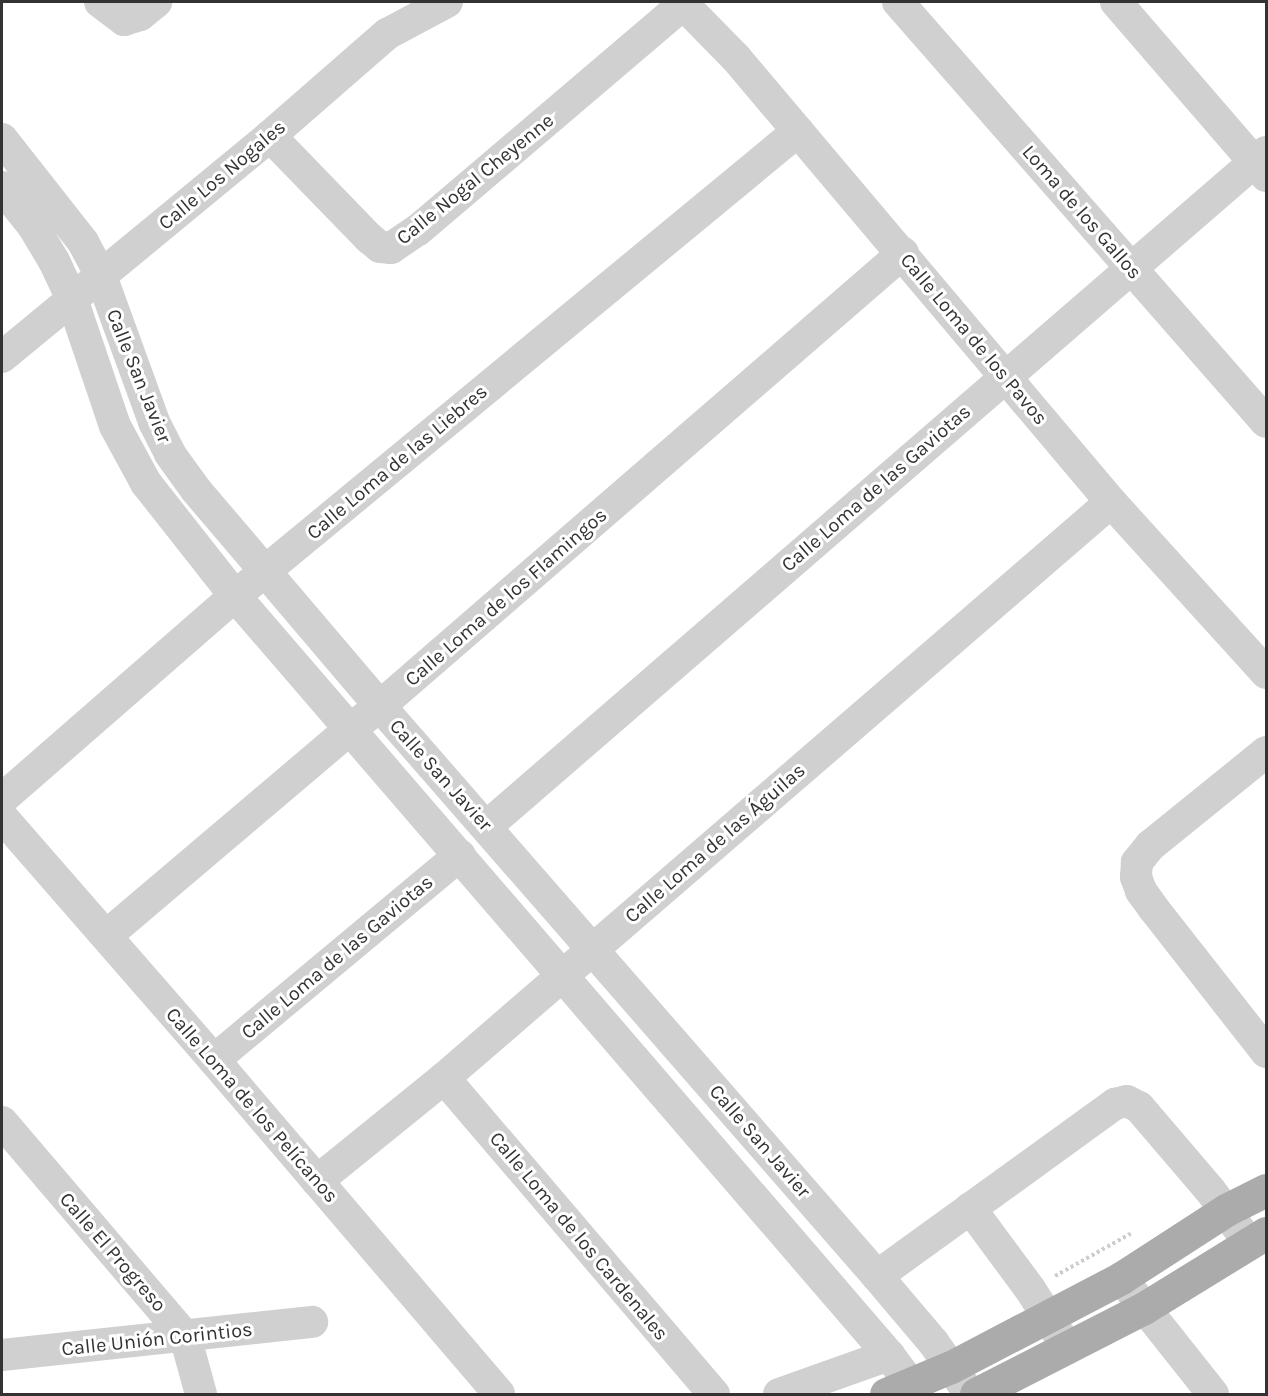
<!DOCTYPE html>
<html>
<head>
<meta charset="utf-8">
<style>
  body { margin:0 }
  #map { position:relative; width:1268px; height:1396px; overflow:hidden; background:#fff; font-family:Karla,sans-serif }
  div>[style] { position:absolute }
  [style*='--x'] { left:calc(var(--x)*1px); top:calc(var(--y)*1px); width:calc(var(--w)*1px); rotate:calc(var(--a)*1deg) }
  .path>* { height:4px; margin-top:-2px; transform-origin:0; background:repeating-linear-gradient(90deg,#cdcdcd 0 3px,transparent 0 6px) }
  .minor>* { height:32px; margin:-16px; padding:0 16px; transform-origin:16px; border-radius:16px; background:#d0d0d0 }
  .major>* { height:33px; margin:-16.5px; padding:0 16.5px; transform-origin:16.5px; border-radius:16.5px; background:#ababab }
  span { translate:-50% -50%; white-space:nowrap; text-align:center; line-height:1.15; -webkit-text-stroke:6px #fff; paint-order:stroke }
  .street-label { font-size:20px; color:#333 }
  .frame { position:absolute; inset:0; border:3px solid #333; pointer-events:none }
</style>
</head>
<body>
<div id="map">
  <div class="path">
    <div style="--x:1055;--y:1276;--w:88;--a:-29.2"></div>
  </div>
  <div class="minor">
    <div style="--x:100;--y:2;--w:30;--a:37"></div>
    <div style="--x:124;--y:20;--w:17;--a:-17"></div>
    <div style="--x:140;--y:15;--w:21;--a:-39"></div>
    <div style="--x:898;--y:2;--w:558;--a:48.78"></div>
    <div style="--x:1116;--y:2;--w:230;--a:49.2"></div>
    <div style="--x:683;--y:4;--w:76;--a:45.5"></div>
    <div style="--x:736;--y:58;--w:581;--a:49.82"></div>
    <div style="--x:1111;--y:502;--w:231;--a:47.8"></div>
    <div style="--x:270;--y:136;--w:142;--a:45.9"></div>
    <div style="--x:369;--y:238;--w:14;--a:39"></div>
    <div style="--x:380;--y:247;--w:11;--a:5"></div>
    <div style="--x:391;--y:248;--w:32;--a:-34"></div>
    <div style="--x:418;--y:230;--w:352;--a:-40.4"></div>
    <div style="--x:2;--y:139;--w:131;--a:51.8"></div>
    <div style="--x:83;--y:242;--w:38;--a:62"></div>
    <div style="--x:101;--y:276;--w:155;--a:70"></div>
    <div style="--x:154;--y:422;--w:36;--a:63"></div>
    <div style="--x:170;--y:454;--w:44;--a:54.2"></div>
    <div style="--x:196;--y:490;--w:284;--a:49.6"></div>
    <div style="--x:380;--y:706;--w:756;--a:48.91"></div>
    <div style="--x:877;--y:1276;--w:87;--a:49.7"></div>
    <div style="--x:933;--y:1342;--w:64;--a:54.6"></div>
    <div style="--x:2;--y:187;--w:50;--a:51.5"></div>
    <div style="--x:33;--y:226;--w:41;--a:59"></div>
    <div style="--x:54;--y:261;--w:42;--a:64.7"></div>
    <div style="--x:72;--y:299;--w:134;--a:71.3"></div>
    <div style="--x:115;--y:426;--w:65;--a:61.5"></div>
    <div style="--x:146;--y:483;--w:144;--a:51.8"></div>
    <div style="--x:235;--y:596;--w:1002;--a:49.25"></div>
    <div style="--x:889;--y:1355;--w:49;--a:53.4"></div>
    <div style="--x:2;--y:357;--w:347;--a:-39.5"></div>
    <div style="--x:270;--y:136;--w:155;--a:-41.1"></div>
    <div style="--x:387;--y:34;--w:68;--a:-28.1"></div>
    <div style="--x:1266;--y:752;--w:149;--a:141"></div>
    <div style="--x:1150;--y:846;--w:21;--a:129"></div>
    <div style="--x:1137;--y:862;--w:15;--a:94"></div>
    <div style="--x:1136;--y:877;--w:15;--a:70"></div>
    <div style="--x:1141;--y:891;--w:22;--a:54"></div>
    <div style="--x:1154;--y:909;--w:182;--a:51.9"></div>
    <div style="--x:2;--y:799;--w:309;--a:-41.1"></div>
    <div style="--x:235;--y:596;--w:730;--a:-39.55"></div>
    <div style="--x:2;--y:817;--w:322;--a:48.9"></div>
    <div style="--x:214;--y:1060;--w:439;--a:49.5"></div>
    <div style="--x:487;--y:826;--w:1030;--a:-40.87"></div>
    <div style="--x:106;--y:936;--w:320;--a:-40.3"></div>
    <div style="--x:350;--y:729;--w:38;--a:-37"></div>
    <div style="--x:380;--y:706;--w:692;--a:-40.9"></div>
    <div style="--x:214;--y:1060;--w:320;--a:-39.8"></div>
    <div style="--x:444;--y:1078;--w:416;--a:49.5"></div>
    <div style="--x:2;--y:1122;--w:282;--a:49.5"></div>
    <div style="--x:185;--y:1336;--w:60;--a:74.6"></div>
    <div style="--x:317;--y:1181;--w:164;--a:-39"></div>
    <div style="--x:444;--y:1078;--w:881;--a:-40.81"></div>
    <div style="--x:970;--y:1208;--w:101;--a:53.5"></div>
    <div style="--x:1030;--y:1289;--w:69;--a:57.5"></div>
    <div style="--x:877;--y:1276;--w:294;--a:-35.9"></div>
    <div style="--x:1115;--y:1104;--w:12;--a:-14"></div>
    <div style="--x:1127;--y:1101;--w:13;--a:27"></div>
    <div style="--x:1139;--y:1107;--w:109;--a:49.5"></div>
    <div style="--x:1210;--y:1190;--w:67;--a:53.5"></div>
    <div style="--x:1121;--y:1278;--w:148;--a:51.6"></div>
    <div style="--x:2;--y:1355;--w:312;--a:-6.1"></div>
    <div style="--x:779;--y:1394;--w:117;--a:-19.5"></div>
  </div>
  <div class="major">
    <div style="--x:886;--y:1394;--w:70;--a:-22.6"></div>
    <div style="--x:951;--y:1367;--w:192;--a:-27.6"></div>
    <div style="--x:1121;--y:1278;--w:125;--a:-32.9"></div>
    <div style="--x:1226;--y:1210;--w:45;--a:-26.6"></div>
    <div style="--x:976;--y:1394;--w:189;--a:-27.1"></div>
    <div style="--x:1144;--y:1308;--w:143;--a:-31.6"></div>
  </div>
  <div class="street-label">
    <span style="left:222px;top:175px;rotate:-40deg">Calle Los Nogales</span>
    <span style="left:475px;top:179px;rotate:-39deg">Calle Nogal Cheyenne</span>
    <span style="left:1082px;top:212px;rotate:49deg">Loma de los Gallos</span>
    <span style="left:974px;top:339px;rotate:50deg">Calle Loma de los Pavos</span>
    <span style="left:139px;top:376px;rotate:68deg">Calle San Javier</span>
    <span style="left:397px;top:462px;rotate:-40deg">Calle Loma de las Liebres</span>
    <span style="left:876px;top:488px;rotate:-41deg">Calle Loma de las Gaviotas</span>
    <span style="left:506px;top:597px;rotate:-41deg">Calle Loma de los Flamingos</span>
    <span style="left:441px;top:775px;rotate:48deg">Calle San Javier</span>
    <span style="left:715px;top:843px;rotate:-41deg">Calle Loma de las Águilas</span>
    <span style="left:337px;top:957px;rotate:-40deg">Calle Loma de las Gaviotas</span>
    <span style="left:252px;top:1105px;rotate:49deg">Calle Loma de los Pelícanos</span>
    <span style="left:760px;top:1141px;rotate:49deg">Calle San Javier</span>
    <span style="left:579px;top:1236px;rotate:50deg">Calle Loma de los Cardenales</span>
    <span style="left:113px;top:1252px;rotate:49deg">Calle El Progreso</span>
    <span style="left:157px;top:1339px;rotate:-6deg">Calle Unión Corintios</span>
  </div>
  <div class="frame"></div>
</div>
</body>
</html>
